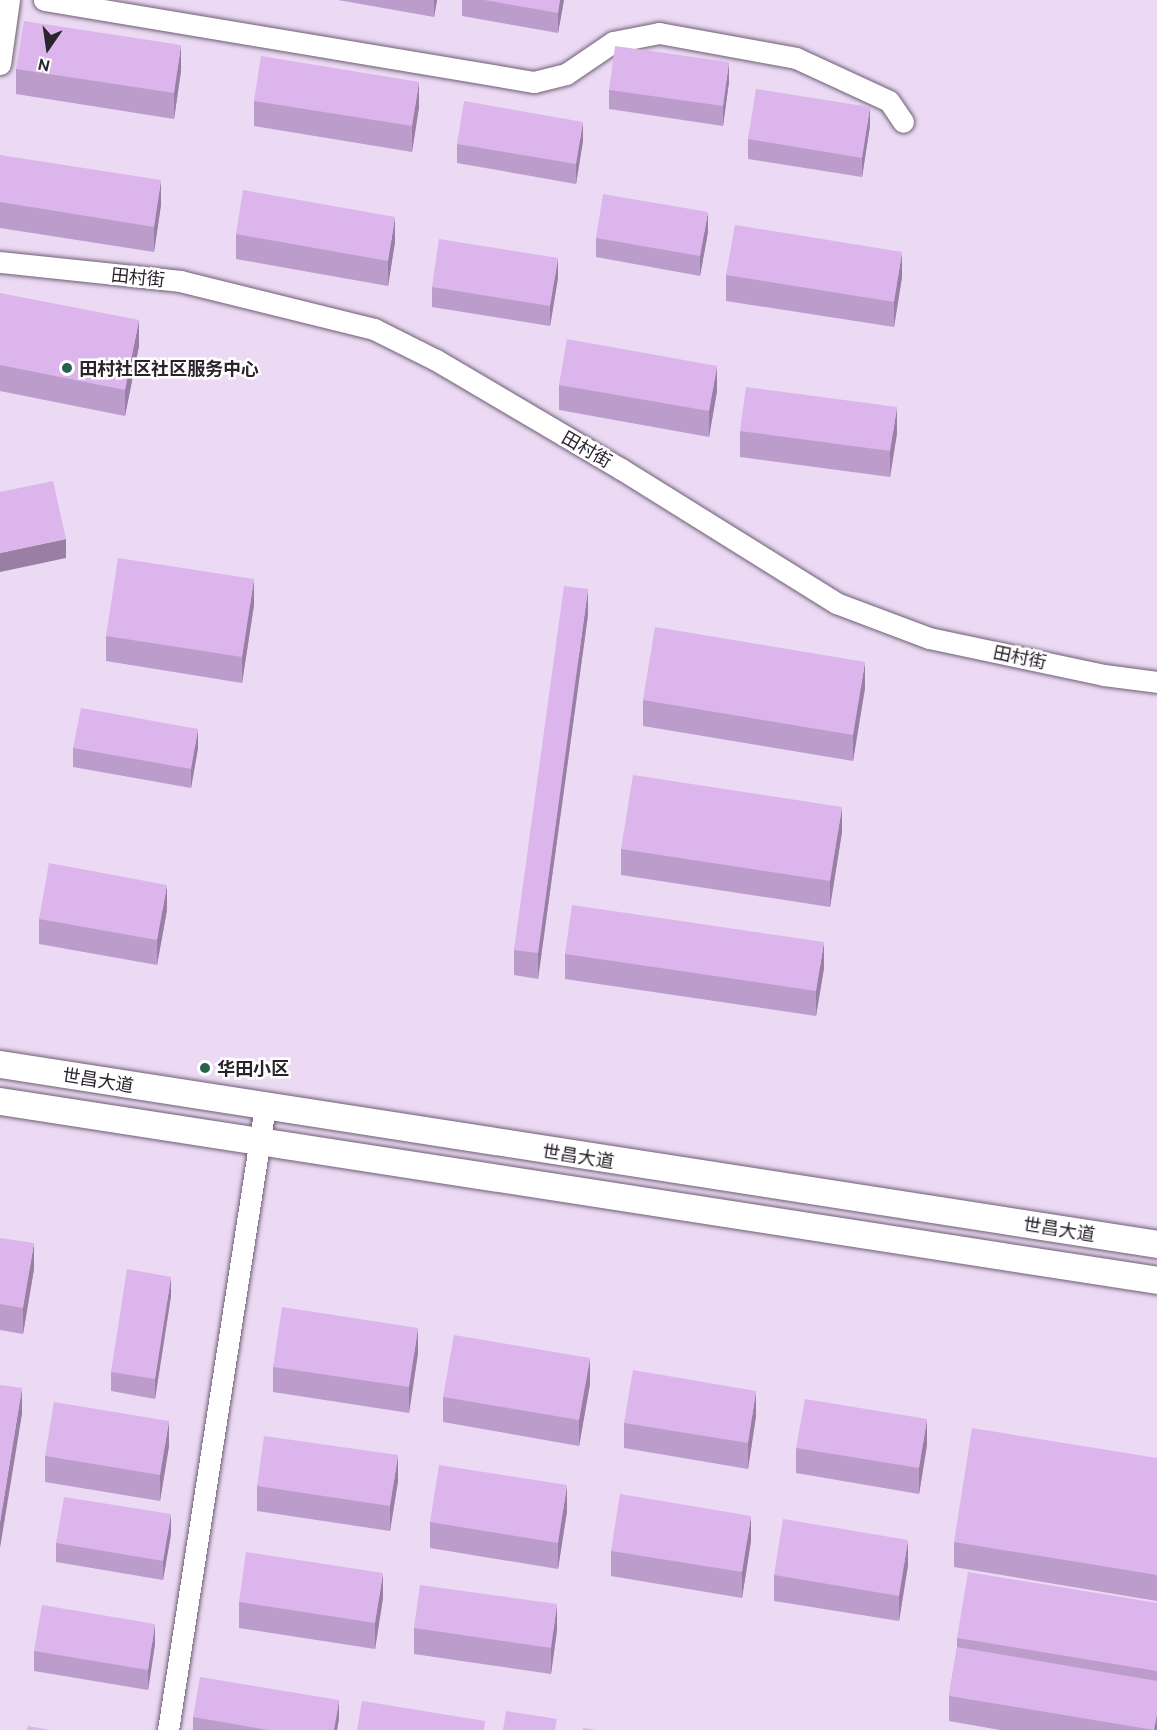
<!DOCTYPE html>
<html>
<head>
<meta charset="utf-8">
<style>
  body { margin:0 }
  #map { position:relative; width:1157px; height:1730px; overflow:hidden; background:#ecdaf4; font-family:Ubuntu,"Noto Sans SC",sans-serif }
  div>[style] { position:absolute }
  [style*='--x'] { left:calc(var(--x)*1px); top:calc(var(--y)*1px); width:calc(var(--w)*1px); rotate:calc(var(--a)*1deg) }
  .roads { filter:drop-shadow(0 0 2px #6e5e75) drop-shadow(0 0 2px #6e5e75) }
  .minor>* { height:21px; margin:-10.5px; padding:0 10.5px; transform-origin:10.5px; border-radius:10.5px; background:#fff }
  .major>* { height:27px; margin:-13.5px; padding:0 13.5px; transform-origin:13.5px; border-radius:13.5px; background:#fff }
  .wall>* { inset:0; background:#bc9cca }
  .shaded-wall>* { inset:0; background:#997fa4 }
  .building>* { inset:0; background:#dbb5eb }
  .dots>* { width:16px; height:16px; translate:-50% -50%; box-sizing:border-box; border:3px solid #fff; border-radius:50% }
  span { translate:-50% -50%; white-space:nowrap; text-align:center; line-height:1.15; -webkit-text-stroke:5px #fff; paint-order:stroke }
  .street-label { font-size:18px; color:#2a232c }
  .poi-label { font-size:18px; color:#2a232c; font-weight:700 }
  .left { translate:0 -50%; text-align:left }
  .north { position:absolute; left:18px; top:18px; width:60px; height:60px; -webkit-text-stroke:4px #fff; paint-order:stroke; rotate:193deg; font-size:16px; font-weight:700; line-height:24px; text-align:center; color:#2a232c }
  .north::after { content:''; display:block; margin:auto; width:21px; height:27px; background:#2a232c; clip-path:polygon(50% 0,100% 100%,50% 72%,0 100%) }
</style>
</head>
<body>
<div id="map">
  <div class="roads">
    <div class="minor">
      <div style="--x:44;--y:0;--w:497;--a:9.5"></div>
      <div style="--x:534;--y:82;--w:33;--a:-14"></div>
      <div style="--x:566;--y:74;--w:57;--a:-34.2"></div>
      <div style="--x:613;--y:42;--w:47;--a:-11.1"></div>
      <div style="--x:659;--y:33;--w:139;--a:10.3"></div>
      <div style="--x:796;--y:58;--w:102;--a:24.8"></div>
      <div style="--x:889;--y:101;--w:25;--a:56"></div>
      <div style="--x:0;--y:64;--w:65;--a:-82"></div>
      <div style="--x:0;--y:262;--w:181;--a:6"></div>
      <div style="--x:180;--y:281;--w:200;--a:13.9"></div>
      <div style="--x:374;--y:329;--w:69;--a:26.6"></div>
      <div style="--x:436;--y:360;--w:215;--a:30.5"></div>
      <div style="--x:621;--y:469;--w:253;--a:31.9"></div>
      <div style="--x:836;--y:603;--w:99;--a:20.6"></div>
      <div style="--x:929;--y:638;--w:179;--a:11.9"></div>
      <div style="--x:1104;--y:675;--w:53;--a:7.5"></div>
      <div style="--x:168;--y:1730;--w:631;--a:-81.16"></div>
    </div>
    <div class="major">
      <div style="--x:0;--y:1064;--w:1171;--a:8.84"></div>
      <div style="--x:0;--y:1101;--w:1171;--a:8.79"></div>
    </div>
  </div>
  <div class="wall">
    <div style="clip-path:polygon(338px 0,437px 0,434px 17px)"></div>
    <div style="clip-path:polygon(462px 0,564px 0,558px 33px,462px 16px)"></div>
    <div style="clip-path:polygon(16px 69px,181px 71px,174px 119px,16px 94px)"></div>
    <div style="clip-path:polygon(729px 82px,723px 126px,609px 109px,609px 90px)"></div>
    <div style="clip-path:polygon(254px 101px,419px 107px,412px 152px,254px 126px)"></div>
    <div style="clip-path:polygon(870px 126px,862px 177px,748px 159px,748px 139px)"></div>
    <div style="clip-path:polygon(583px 141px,576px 184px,457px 163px,457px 144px)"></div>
    <div style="clip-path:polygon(0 155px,161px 205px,154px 252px,0 228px)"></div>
    <div style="clip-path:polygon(708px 232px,700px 276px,596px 257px,596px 238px)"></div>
    <div style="clip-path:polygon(236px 234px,395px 242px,388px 286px,236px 259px)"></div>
    <div style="clip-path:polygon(726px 275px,902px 277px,894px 327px,726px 301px)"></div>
    <div style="clip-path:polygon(558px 278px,550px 326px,432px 307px,432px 287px)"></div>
    <div style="clip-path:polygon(0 293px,139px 346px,125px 416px,0 391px)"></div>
    <div style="clip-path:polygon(559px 385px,717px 391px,709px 437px,559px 410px)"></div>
    <div style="clip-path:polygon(740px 431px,897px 433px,890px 477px,740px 457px)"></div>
    <div style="clip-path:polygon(254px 605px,242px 683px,106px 661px,106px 636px)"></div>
    <div style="clip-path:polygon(588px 615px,538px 979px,514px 975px,514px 950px)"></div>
    <div style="clip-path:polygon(865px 688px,853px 761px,643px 726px,643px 700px)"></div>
    <div style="clip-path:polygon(73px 748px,198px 748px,191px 788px,73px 767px)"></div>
    <div style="clip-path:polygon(842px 832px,830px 907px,621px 875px,621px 849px)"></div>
    <div style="clip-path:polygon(167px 910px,157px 965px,39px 944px,39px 919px)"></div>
    <div style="clip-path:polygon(565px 954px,824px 968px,816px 1016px,565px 979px)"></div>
    <div style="clip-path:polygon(0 1238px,34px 1269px,23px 1334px,0 1330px)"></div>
    <div style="clip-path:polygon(171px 1296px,155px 1399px,111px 1391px,111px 1372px)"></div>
    <div style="clip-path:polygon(418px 1353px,409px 1413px,273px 1392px,273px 1367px)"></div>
    <div style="clip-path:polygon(590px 1384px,579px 1446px,443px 1422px,443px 1397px)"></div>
    <div style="clip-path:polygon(756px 1416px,748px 1469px,624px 1448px,624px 1423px)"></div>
    <div style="clip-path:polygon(927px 1445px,919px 1494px,796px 1473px,796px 1448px)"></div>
    <div style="clip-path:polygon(169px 1446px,160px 1501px,45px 1482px,45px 1456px)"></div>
    <div style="clip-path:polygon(1157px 1458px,1157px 1601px,954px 1567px,954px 1542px)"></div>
    <div style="clip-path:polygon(398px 1481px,390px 1531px,257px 1511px,257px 1486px)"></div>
    <div style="clip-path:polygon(567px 1511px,558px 1569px,430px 1548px,430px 1522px)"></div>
    <div style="clip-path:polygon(171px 1534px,163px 1580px,56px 1562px,56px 1543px)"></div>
    <div style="clip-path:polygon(751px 1541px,742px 1598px,611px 1576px,611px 1551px)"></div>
    <div style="clip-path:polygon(908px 1565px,899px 1621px,774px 1601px,774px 1575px)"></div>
    <div style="clip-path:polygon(383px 1598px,375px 1649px,239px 1628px,239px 1602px)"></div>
    <div style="clip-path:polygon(1157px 1603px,1157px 1730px,1000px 1730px,949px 1721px,949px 1696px,957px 1647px,957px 1638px)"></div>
    <div style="clip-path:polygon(414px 1628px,557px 1630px,551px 1674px,414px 1654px)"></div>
    <div style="clip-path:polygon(155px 1644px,148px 1690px,34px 1671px,34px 1651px)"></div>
    <div style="clip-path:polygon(193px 1717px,339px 1719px,337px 1730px,193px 1730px)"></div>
  </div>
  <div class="shaded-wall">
    <div style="clip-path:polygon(434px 0,437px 0,434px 17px)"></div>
    <div style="clip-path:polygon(560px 0,564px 0,558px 33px,558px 13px)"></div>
    <div style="clip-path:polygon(181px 45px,181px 71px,174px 119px,174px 93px)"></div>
    <div style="clip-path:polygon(729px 62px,729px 82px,723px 126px,723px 106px)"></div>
    <div style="clip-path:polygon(419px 82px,419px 107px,412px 152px,412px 126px)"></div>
    <div style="clip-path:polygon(870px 107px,870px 126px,862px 177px,862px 158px)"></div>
    <div style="clip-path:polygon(583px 122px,583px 141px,576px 184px,576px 164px)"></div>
    <div style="clip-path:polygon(161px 180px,161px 205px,154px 252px,154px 227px)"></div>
    <div style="clip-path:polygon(708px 212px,708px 232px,700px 276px,700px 256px)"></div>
    <div style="clip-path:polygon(395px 217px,395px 242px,388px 286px,388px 261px)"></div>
    <div style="clip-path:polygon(902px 252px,902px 277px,894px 327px,894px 302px)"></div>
    <div style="clip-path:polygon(558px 258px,558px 278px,550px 326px,550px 306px)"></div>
    <div style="clip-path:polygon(139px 320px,139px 346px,125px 416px,125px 390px)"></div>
    <div style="clip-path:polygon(717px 366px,717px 391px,709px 437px,709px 411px)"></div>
    <div style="clip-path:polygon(897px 407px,897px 433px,890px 477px,890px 451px)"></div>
    <div style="clip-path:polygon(66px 539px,66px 558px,0 572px,0 553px)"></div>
    <div style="clip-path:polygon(254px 579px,254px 605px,242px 683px,242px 657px)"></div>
    <div style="clip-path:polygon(588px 589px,588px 615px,538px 979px,538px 953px)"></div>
    <div style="clip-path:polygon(865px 662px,865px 688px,853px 761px,853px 735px)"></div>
    <div style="clip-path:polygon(198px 729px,198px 748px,191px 788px,191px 769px)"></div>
    <div style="clip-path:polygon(842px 807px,842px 832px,830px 907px,830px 881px)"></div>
    <div style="clip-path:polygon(167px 885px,167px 910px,157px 965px,157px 940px)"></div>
    <div style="clip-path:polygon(824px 942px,824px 968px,816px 1016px,816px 991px)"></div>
    <div style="clip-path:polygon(34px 1243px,34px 1269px,23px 1334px,23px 1308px)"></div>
    <div style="clip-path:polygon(171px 1277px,171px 1296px,155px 1399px,155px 1379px)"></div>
    <div style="clip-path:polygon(418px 1328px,418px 1353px,409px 1413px,409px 1387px)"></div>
    <div style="clip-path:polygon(590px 1358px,590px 1384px,579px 1446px,579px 1420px)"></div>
    <div style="clip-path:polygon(22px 1388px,22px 1414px,0 1548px,0 1522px)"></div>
    <div style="clip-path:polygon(756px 1391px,756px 1416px,748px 1469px,748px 1443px)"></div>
    <div style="clip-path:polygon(927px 1419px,927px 1445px,919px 1494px,919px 1468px)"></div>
    <div style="clip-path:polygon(169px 1421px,169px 1446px,160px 1501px,160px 1475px)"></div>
    <div style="clip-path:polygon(398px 1455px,398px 1481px,390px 1531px,390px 1506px)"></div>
    <div style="clip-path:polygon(567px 1485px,567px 1511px,558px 1569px,558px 1543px)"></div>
    <div style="clip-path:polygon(171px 1514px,171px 1534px,163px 1580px,163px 1561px)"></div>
    <div style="clip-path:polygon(751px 1516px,751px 1541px,742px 1598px,742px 1572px)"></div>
    <div style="clip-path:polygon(908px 1540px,908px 1565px,899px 1621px,899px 1596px)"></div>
    <div style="clip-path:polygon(383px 1573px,383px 1598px,375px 1649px,375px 1623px)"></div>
    <div style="clip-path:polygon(557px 1604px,557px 1630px,551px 1674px,551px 1648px)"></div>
    <div style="clip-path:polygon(155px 1624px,155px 1644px,148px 1690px,148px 1670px)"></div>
    <div style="clip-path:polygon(339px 1700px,339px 1719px,337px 1730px,334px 1730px)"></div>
    <div style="clip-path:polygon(1157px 1714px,1157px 1730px,1154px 1730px)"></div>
  </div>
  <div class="building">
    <div style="clip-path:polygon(484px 0,560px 0,558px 13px)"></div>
    <div style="clip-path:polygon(24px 21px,181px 45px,174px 93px,16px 69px)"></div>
    <div style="clip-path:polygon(615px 46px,729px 62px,723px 106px,609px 90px)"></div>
    <div style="clip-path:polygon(261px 56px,419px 82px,412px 126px,254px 101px)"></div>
    <div style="clip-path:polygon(756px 89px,870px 107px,862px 158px,748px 139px)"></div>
    <div style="clip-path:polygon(464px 101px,583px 122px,576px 164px,457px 144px)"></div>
    <div style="clip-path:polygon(0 155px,161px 180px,154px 227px,0 202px)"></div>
    <div style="clip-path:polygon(243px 190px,395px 217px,388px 261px,236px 234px)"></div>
    <div style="clip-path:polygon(603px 194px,708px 212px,700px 256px,596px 238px)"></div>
    <div style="clip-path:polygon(735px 225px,902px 252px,894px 302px,726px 275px)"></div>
    <div style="clip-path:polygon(439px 239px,558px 258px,550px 306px,432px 287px)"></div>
    <div style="clip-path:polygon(0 293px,139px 320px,125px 390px,0 365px)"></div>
    <div style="clip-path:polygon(567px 339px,717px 366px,709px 411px,559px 385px)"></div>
    <div style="clip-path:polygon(746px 387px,897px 407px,890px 451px,740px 431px)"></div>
    <div style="clip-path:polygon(53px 481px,66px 539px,0 553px,0 492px)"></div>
    <div style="clip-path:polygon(118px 558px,254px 579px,242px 657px,106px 636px)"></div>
    <div style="clip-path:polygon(564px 586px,588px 589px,538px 953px,514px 950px)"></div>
    <div style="clip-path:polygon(655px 627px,865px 662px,853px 735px,643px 700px)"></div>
    <div style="clip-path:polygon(81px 708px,198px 729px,191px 769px,73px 748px)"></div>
    <div style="clip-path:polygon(633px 775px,842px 807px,830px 881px,621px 849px)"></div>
    <div style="clip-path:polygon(49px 863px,167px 885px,157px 940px,39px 919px)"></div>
    <div style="clip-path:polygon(572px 905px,824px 942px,816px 991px,565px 954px)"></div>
    <div style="clip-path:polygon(0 1238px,34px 1243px,23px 1308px,0 1304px)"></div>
    <div style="clip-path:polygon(127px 1269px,171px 1277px,155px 1379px,111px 1372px)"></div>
    <div style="clip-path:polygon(282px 1307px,418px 1328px,409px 1387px,273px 1367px)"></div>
    <div style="clip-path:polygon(454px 1335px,590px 1358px,579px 1420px,443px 1397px)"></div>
    <div style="clip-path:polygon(633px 1370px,756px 1391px,748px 1443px,624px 1423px)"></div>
    <div style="clip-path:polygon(0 1385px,22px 1388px,0 1522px)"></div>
    <div style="clip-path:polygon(805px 1399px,927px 1419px,919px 1468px,796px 1448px)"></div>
    <div style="clip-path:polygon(54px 1402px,169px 1421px,160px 1475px,45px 1456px)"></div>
    <div style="clip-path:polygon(972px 1428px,1157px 1458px,1157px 1575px,954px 1542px)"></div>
    <div style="clip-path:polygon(264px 1436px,398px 1455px,390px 1506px,257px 1486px)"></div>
    <div style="clip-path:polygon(439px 1465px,567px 1485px,558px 1543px,430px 1522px)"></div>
    <div style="clip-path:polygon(620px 1494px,751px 1516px,742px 1572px,611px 1551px)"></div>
    <div style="clip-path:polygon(64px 1497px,171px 1514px,163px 1561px,56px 1543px)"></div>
    <div style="clip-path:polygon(783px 1519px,908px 1540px,899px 1596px,774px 1575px)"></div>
    <div style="clip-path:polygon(246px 1552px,383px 1573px,375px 1623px,239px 1602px)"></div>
    <div style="clip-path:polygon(968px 1572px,1157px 1603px,1157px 1671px,957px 1638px)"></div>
    <div style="clip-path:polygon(420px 1585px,557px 1604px,551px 1648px,414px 1628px)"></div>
    <div style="clip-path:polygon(42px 1605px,155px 1624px,148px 1670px,34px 1651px)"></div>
    <div style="clip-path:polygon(957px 1647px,1157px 1681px,1157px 1714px,1154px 1730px,949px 1696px)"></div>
    <div style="clip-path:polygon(200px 1677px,339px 1700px,334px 1730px,268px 1730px,193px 1717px)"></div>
    <div style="clip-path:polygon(362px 1701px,485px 1721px,484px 1730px,357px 1730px)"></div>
    <div style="clip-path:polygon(506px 1711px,557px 1719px,555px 1730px,503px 1730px)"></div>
    <div style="clip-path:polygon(28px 1726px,50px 1730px,27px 1730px)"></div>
    <div style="clip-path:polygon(583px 1728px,596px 1730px,583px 1730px)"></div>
  </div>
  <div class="dots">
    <div style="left:67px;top:368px;background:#27624c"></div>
    <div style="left:205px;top:1068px;background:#27624c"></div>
  </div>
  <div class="street-label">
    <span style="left:138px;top:277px;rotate:6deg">田村街</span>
    <span style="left:587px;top:449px;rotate:30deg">田村街</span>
    <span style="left:1020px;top:657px;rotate:12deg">田村街</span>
    <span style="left:98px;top:1080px;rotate:9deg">世昌大道</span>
    <span style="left:578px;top:1156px;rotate:9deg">世昌大道</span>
    <span style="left:1059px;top:1229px;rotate:9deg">世昌大道</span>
  </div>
  <div class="poi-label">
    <span class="left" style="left:79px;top:368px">田村社区社区服务中心</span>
    <span class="left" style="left:217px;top:1068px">华田小区</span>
  </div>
  <div class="north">N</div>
</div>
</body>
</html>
